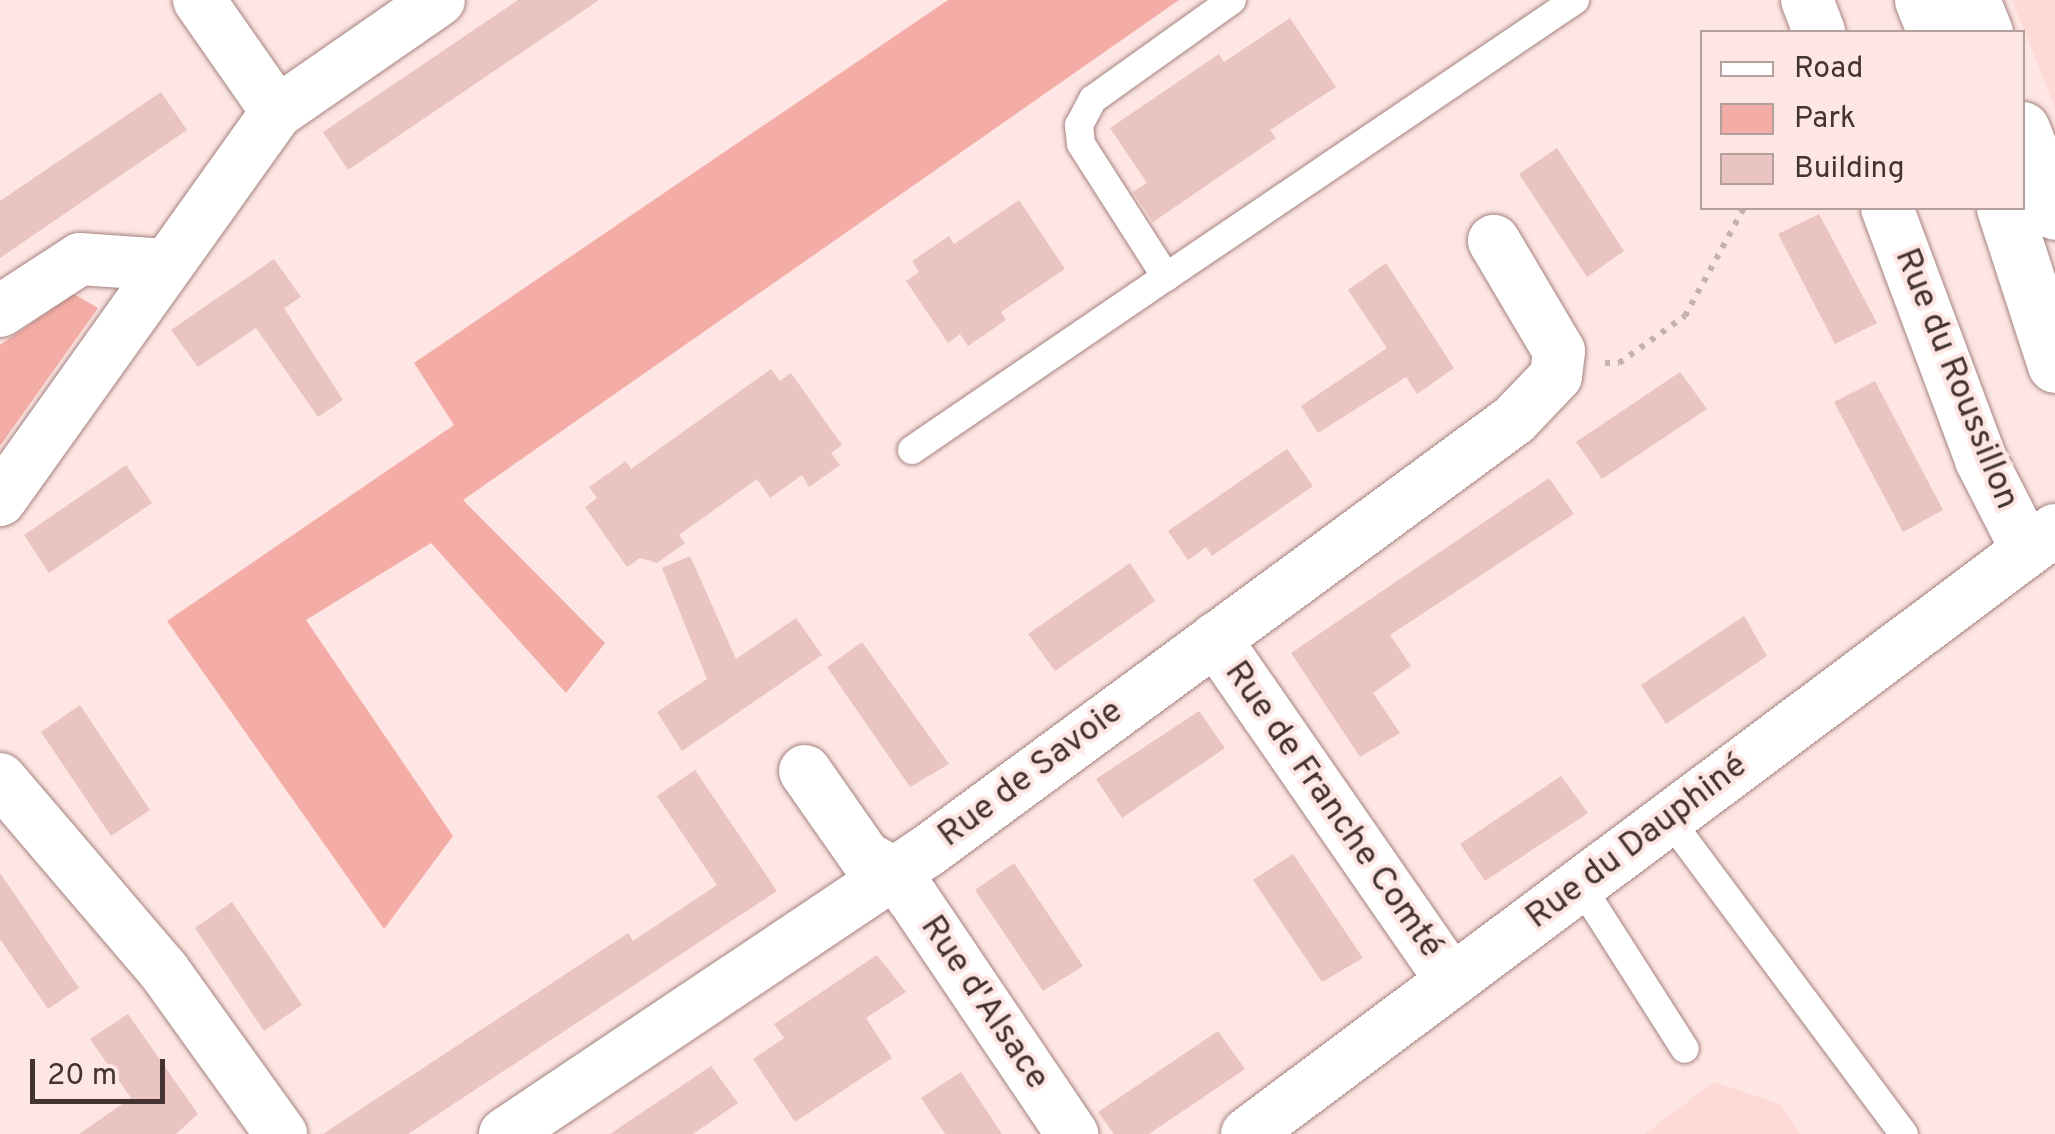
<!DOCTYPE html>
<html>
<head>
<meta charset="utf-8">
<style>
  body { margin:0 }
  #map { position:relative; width:2055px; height:1134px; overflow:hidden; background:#fde6e3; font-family:Overpass,sans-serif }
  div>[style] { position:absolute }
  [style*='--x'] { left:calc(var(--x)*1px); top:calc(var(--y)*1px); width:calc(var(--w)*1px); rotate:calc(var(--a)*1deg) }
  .built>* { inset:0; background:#ffd9d5 }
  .green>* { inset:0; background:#f4aca6 }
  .building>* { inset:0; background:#eac4c1 }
  .path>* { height:6px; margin-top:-3px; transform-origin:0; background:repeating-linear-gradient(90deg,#c5b1ae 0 5px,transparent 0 13px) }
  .roads { filter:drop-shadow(0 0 2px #a5827f) drop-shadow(0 0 2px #a5827f) }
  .lane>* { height:28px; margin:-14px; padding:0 14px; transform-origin:14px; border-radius:14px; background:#fff }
  .street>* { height:52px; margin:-26px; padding:0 26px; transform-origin:26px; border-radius:26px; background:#fff }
  .secondary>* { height:55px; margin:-27.5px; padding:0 27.5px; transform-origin:27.5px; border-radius:27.5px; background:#fff }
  span { translate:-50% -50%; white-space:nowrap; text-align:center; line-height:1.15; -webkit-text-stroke:8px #fde6e3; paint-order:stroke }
  .street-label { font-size:35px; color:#433432 }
  .legend { position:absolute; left:1700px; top:30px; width:325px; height:180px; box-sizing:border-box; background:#fde6e3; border:2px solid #b39f9c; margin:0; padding:12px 18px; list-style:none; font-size:30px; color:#433432 }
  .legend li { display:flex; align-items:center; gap:20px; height:50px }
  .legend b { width:50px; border:2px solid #b39f9c }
  .scale { position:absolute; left:30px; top:1059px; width:135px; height:45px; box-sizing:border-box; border:5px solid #433432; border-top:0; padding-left:12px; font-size:30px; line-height:35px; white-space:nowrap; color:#433432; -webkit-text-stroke:8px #fde6e3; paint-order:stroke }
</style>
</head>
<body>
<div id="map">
  <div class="built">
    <div style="clip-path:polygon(2013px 0,2055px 0,2055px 107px,2012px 0)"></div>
    <div style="clip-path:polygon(1714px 1082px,1780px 1104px,1800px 1134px,1645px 1134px)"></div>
  </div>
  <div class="green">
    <div style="clip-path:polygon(948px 0,1179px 0,463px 500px,605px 643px,566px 693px,431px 543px,306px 620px,453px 836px,384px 929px,167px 621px,454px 425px,414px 363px)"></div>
    <div style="clip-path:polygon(74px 294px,98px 308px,0 446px,0 345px)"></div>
  </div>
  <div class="building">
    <div style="clip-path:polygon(518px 0,599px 0,348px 170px,323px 132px)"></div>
    <div style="clip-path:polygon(1290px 18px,1336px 87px,1270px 130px,1276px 138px,1153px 222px,1133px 192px,1147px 183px,1110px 128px,1219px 54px,1224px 62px)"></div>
    <div style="clip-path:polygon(161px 92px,187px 130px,0 258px,0 201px)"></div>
    <div style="clip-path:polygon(1557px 148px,1624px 251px,1587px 277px,1519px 174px)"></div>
    <div style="clip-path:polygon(1019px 200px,1065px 269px,1001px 312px,1006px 320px,968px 346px,960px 334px,948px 343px,906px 281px,919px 272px,912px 261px,949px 236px,954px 244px)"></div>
    <div style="clip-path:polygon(1819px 214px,1877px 323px,1835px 344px,1778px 234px)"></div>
    <div style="clip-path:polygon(274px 259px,301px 297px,284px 308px,343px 400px,318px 417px,256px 328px,198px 367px,171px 330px)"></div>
    <div style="clip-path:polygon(1386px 263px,1454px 368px,1417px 394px,1406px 377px,1318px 433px,1301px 406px,1387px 348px,1348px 290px)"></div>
    <div style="clip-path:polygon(771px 369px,780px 381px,791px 373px,842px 445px,831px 453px,840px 465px,809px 487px,802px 475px,770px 498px,757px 479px,679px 535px,685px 543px,657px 563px,640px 558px,627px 567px,585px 507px,597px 498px,589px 487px,626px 461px,631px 469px)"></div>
    <div style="clip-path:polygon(1680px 372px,1707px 409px,1602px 479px,1576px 442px)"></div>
    <div style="clip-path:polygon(1875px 381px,1943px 510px,1903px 532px,1834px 402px)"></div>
    <div style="clip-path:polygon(1287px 449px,1313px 486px,1212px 556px,1206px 547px,1188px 560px,1168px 531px)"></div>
    <div style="clip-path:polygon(126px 465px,152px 503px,49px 573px,24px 535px)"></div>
    <div style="clip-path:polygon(1549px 478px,1574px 514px,1390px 635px,1411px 666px,1373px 693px,1400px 733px,1360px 757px,1291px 653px)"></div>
    <div style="clip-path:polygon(690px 556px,736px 659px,796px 618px,822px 655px,682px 751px,657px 712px,707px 679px,662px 568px)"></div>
    <div style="clip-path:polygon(1130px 563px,1155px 601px,1055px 671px,1028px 634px)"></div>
    <div style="clip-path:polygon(1744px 616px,1767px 656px,1666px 724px,1641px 685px)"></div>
    <div style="clip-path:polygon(862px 642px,949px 764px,910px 787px,827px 667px)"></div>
    <div style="clip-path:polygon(80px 705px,150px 810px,111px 836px,41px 732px)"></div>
    <div style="clip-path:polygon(1199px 711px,1225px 748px,1122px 818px,1096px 779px)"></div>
    <div style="clip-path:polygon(695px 770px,777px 891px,408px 1134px,323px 1134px,628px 933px,633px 941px,717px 885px,657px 796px)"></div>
    <div style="clip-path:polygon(1561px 776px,1588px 813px,1485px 881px,1460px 844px)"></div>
    <div style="clip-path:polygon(1293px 854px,1363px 958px,1322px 982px,1253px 880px)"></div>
    <div style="clip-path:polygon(1014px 863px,1083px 966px,1043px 991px,975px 890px)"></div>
    <div style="clip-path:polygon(0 873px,79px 988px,48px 1009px,0 939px)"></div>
    <div style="clip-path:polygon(232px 902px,302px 1005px,264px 1031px,195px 928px)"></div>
    <div style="clip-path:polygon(877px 955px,906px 992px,866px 1018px,892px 1058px,795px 1122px,753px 1059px,784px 1038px,774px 1024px)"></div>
    <div style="clip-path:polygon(128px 1014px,198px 1114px,176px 1134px,79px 1134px,131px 1098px,90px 1039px)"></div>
    <div style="clip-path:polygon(1218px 1031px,1245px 1069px,1149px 1134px,1114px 1134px,1098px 1112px)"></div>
    <div style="clip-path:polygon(711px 1066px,738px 1103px,693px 1134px,610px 1134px)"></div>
    <div style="clip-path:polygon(961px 1072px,1002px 1134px,945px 1134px,921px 1098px)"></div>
  </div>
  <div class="path">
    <div style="--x:1605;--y:363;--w:14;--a:0"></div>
    <div style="--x:1619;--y:363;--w:81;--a:-35.5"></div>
    <div style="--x:1685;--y:316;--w:123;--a:-61.4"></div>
  </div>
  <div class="roads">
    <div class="lane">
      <div style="--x:1232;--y:0;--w:171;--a:144.5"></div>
      <div style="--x:1093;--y:99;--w:30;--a:118"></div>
      <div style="--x:1079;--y:125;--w:19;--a:84"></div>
      <div style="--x:1081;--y:144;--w:158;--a:57.4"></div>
      <div style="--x:1166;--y:277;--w:494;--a:-34.1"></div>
      <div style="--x:912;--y:450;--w:307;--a:-34.3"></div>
      <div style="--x:1669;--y:819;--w:393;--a:53.3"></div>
      <div style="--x:1581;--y:886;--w:193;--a:57.5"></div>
    </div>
    <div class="street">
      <div style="--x:199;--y:0;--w:136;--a:55.1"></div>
      <div style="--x:1807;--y:0;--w:34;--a:69"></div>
      <div style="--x:1887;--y:208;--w:269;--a:69.5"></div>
      <div style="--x:1981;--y:460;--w:101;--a:62.9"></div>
      <div style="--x:0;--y:311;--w:95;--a:-33"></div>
      <div style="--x:80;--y:259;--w:85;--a:4"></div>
      <div style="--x:0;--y:500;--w:477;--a:-54.5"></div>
      <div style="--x:277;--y:112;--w:197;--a:-34.7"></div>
      <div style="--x:1215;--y:639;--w:416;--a:55.3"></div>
      <div style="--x:805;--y:771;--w:105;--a:55.1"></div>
      <div style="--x:865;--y:857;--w:33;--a:29"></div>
      <div style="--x:894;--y:873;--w:31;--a:53"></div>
      <div style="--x:913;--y:898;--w:285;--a:56"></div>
      <div style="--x:0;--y:779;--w:253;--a:49.5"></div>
      <div style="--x:164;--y:971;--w:201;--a:54.3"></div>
      <div style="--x:505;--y:1134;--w:510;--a:-33.81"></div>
      <div style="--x:929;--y:850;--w:726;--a:-36.32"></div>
      <div style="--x:1514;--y:420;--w:61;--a:-46.3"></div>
      <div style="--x:1556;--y:376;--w:25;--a:-83"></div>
      <div style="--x:1559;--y:351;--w:128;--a:-120.6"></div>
      <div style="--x:1247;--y:1134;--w:1009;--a:-36.78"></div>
    </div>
    <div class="secondary">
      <div style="--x:1922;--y:0;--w:35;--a:68"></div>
      <div style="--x:1972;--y:0;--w:35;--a:68"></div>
      <div style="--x:2022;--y:129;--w:89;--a:68.3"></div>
      <div style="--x:2004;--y:208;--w:165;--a:72"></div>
    </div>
  </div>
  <div class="street-label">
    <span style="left:1956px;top:379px;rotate:68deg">Rue du Roussillon</span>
    <span style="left:1031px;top:774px;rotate:-37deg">Rue de Savoie</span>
    <span style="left:1333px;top:810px;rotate:55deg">Rue de Franche Comté</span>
    <span style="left:1637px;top:842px;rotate:-37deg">Rue du Dauphiné</span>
    <span style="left:984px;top:1003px;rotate:56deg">Rue d'Alsace</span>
  </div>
  <ul class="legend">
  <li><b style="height:12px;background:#fff"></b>Road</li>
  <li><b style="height:28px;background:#f4aca6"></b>Park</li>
  <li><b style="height:28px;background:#eac4c1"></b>Building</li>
  </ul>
  <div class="scale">20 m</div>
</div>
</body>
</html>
